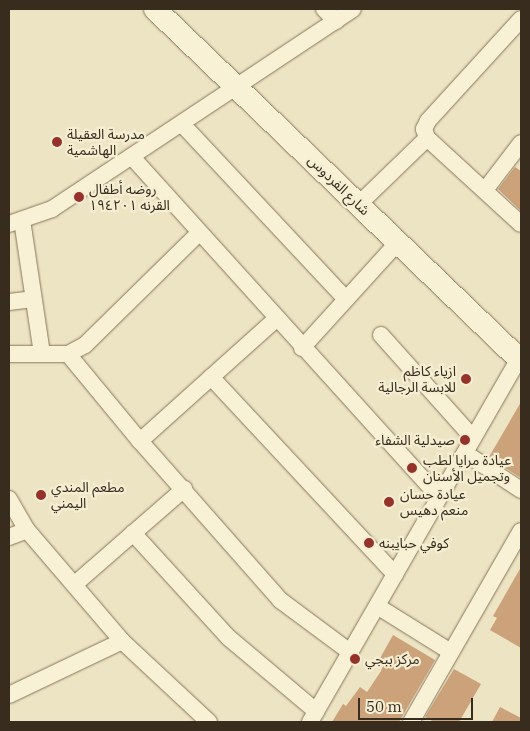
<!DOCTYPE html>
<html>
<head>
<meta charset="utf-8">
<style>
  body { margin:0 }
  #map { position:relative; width:530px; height:731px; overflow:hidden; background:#ede4c3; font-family:"IBM Plex Serif","Noto Sans Arabic",serif }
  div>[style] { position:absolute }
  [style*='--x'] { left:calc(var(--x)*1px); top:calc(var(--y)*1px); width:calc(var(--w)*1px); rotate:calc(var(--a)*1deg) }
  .building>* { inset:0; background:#cba279 }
  .roads { filter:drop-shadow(0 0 1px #87765a) drop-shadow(0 0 1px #87765a) }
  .street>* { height:16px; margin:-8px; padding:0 8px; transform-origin:8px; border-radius:8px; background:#f8f1d6 }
  .secondary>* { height:22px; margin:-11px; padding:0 11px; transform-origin:11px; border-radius:11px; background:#f8f1d6 }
  .dots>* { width:14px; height:14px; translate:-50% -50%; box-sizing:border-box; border:2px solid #f5eed2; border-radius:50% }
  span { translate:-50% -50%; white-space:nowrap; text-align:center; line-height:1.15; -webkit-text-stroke:4.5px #f5eed2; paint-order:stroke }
  .poi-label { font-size:14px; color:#372c1e }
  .left { translate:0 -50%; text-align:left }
  .right { translate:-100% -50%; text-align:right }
  .street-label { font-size:14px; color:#372c1e }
  .frame { position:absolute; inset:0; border:10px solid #372c1e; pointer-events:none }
  .scale { position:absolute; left:358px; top:698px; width:115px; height:22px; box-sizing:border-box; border:2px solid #372c1e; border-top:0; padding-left:6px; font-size:15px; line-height:18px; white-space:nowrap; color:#372c1e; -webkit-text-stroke:4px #f5eed2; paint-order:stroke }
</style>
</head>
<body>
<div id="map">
  <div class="building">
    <div style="clip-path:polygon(515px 167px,521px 171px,521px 211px,498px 189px)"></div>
    <div style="clip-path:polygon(521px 402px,521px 478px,489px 457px)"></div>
    <div style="clip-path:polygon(521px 567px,521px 648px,490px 630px,497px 618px,493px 616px)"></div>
    <div style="clip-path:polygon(393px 635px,435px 660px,399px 722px,332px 722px,343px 704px,346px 706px,360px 687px,367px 692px,381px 671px,384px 663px,379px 660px)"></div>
    <div style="clip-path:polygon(454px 669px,481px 684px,459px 722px,434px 722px,425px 717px)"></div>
    <div style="clip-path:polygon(500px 707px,521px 718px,521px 722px,492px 722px)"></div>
  </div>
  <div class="roads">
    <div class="street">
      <div style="--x:324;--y:9;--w:17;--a:45"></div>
      <div style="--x:521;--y:19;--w:138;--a:132.4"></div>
      <div style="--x:428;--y:121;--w:9;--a:117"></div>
      <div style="--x:424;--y:129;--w:9;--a:72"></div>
      <div style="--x:427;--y:138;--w:127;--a:42.5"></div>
      <div style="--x:182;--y:124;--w:240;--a:46.9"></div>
      <div style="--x:132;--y:157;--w:458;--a:47.9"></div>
      <div style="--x:485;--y:190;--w:59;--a:-52.5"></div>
      <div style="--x:359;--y:204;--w:95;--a:-44.1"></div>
      <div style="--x:22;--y:220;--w:135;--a:81.5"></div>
      <div style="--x:9;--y:224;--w:46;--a:-19.2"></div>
      <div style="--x:52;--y:209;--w:361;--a:-33.6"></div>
      <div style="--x:9;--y:302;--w:24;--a:-7"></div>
      <div style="--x:381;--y:335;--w:138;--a:48.2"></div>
      <div style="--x:302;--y:348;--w:143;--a:-47.8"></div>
      <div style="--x:9;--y:354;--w:59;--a:0"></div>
      <div style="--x:68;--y:354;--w:19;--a:-28"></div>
      <div style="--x:85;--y:345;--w:160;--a:-44.5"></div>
      <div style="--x:68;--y:354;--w:113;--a:50.4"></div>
      <div style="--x:140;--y:441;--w:212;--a:48.6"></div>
      <div style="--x:280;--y:600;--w:87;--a:36.6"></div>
      <div style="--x:211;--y:377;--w:270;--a:47"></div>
      <div style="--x:140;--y:441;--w:183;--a:-41.9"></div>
      <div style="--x:465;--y:453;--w:67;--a:33.5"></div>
      <div style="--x:9;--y:499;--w:36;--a:60"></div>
      <div style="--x:27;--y:530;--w:146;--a:49.4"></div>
      <div style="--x:122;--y:641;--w:119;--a:43"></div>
      <div style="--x:133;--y:533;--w:142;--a:47.6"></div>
      <div style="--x:229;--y:638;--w:114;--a:40"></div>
      <div style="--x:9;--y:537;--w:19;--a:-21"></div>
      <div style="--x:75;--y:584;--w:145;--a:-41.1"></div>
      <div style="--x:377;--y:606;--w:87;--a:31.9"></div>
      <div style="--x:9;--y:695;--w:125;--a:-25.5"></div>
      <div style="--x:310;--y:722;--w:419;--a:-60.1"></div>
      <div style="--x:411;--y:722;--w:220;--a:-60.1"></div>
    </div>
    <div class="secondary">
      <div style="--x:155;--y:9;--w:508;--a:43.88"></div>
    </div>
  </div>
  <div class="dots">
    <div style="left:57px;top:142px;background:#95332b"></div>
    <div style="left:79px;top:197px;background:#95332b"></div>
    <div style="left:466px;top:379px;background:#95332b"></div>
    <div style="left:465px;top:440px;background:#95332b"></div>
    <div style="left:412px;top:468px;background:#95332b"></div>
    <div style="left:41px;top:495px;background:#95332b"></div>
    <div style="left:389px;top:502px;background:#95332b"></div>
    <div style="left:369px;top:543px;background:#95332b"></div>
    <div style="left:355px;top:659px;background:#95332b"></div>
  </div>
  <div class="poi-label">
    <span class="left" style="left:67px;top:142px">مدرسة العقيلة<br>الهاشمية</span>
    <span class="left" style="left:89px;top:197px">روضه أطفال<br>القرنه ١٩٤٢٠١</span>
    <span class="right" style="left:456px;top:379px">ازياء كاظم<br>للابسة الرجالية</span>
    <span class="right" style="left:455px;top:440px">صيدلية الشفاء</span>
    <span class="left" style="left:423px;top:468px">عيادة مرايا لطب<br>وتجميل الأسنان</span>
    <span class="left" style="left:51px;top:495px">مطعم المندي<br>اليمني</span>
    <span class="left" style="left:400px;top:502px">عيادة حسان<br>منعم دهيس</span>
    <span class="left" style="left:379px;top:543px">كوفي حبايبنه</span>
    <span class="left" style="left:365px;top:659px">مركز ببجي</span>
  </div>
  <div class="street-label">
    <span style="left:339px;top:185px;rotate:44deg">شارع الفردوس</span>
  </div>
  <div class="frame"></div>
  <div class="scale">50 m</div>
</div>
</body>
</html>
